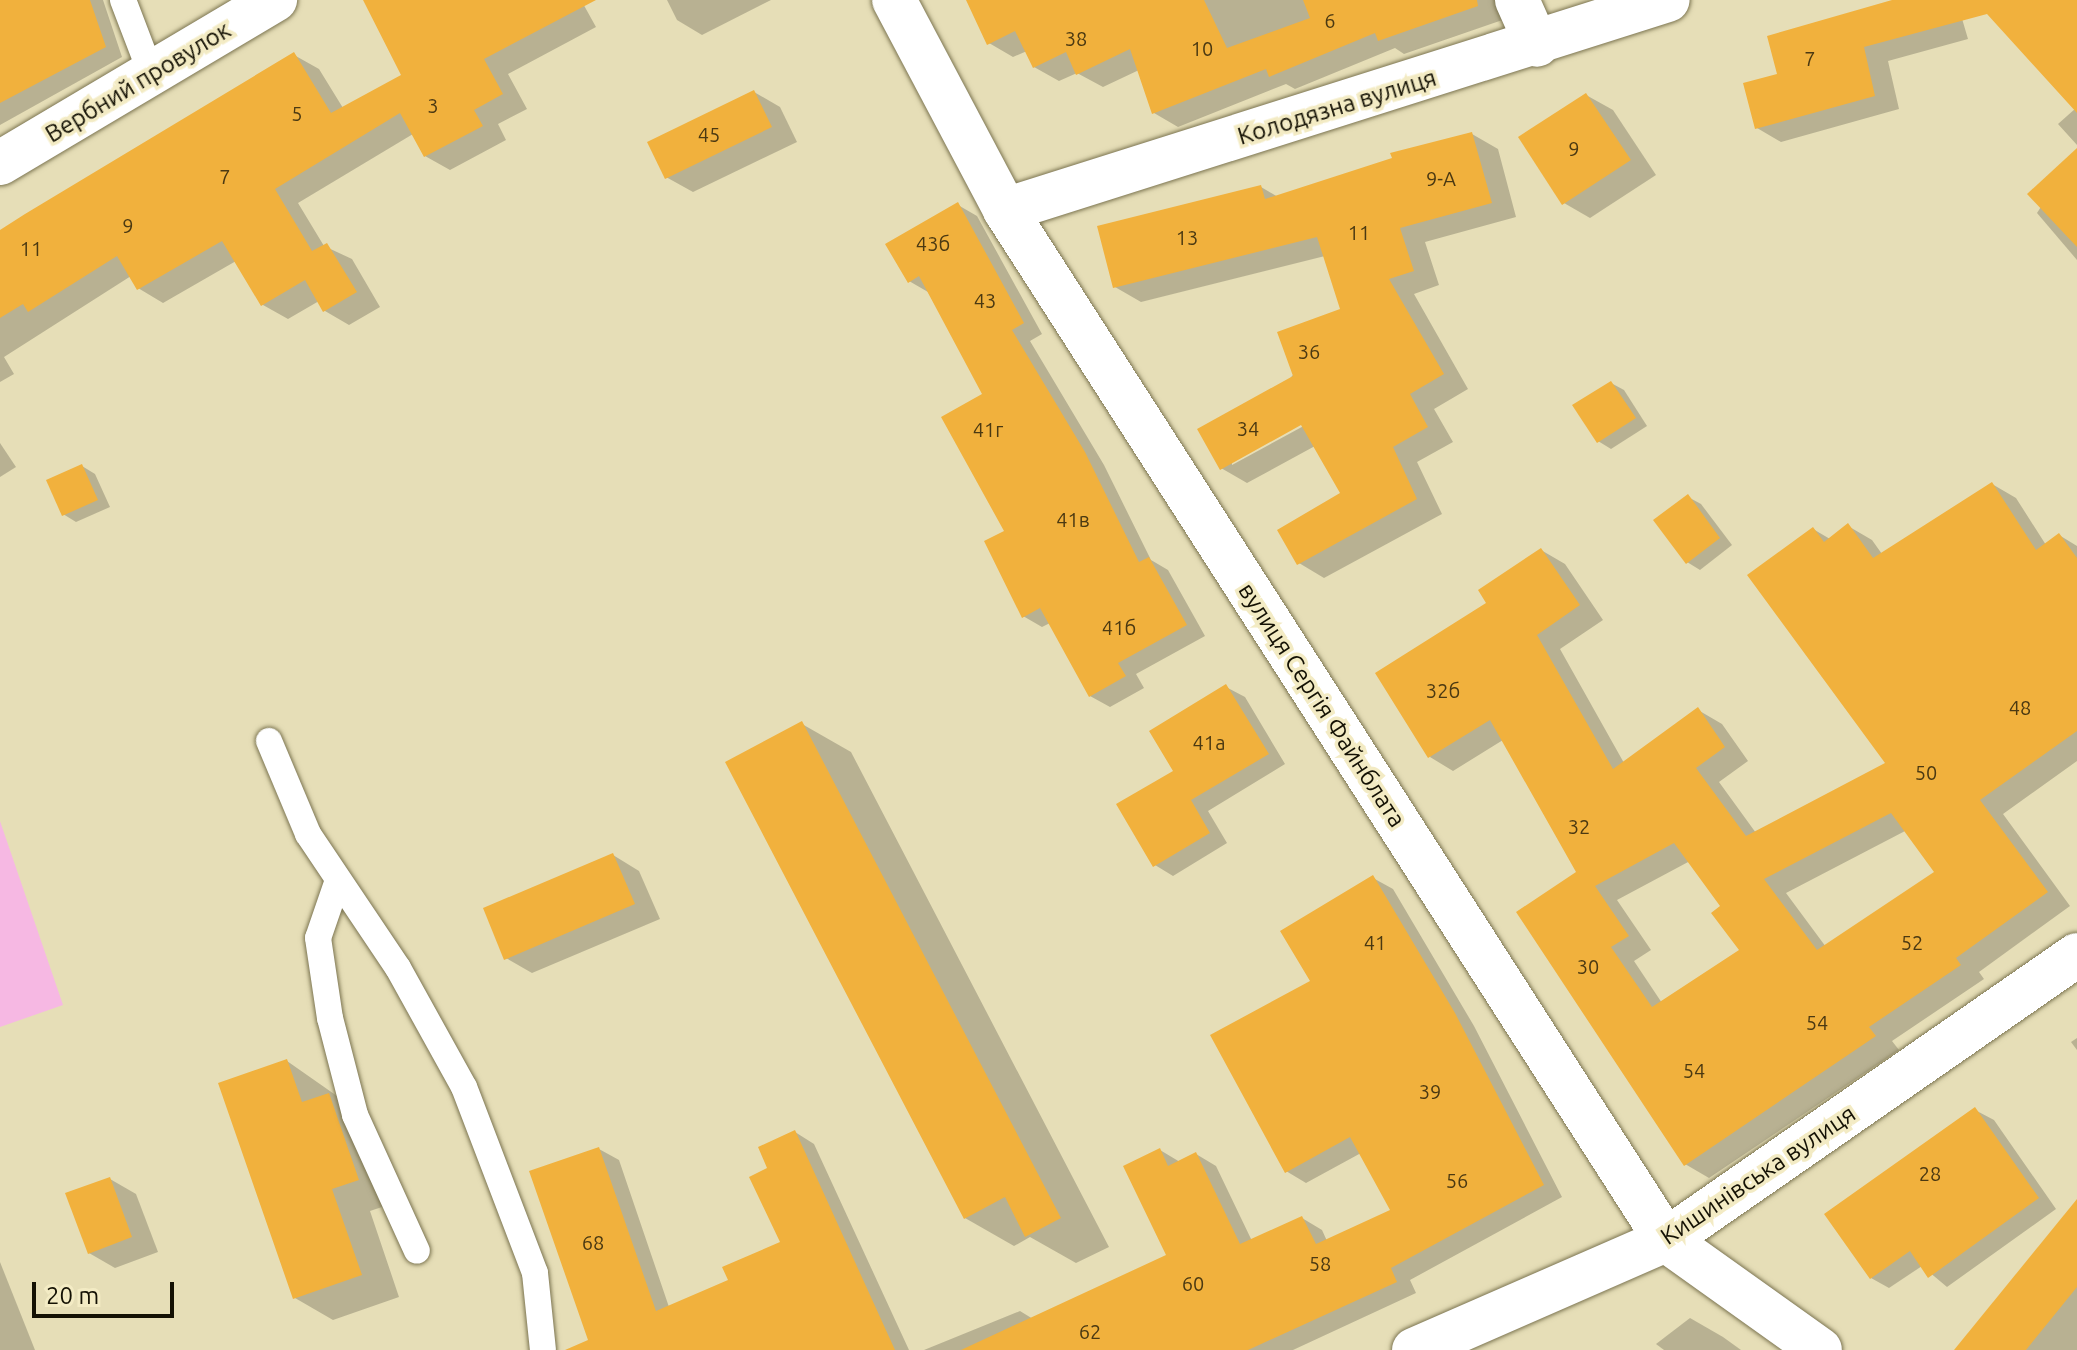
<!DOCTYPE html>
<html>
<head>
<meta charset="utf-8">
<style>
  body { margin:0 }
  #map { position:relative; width:2077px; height:1350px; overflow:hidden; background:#e6deb7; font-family:Ubuntu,sans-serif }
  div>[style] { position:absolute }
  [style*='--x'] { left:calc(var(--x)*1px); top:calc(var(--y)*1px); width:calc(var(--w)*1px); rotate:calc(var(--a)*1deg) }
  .green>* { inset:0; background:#f6b8e3 }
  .shadow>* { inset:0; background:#0003 }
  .building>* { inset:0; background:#f1b13d }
  .roads { filter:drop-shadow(0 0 2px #7c7551) drop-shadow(0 0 2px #7c7551) }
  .lane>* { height:26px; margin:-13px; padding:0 13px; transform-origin:13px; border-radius:13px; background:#fff }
  .street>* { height:44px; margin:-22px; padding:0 22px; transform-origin:22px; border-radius:22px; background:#fff }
  .primary>* { height:44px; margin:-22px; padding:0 22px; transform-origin:22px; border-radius:22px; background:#fff }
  span { translate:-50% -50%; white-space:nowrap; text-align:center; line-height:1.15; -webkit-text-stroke:7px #f3ebc4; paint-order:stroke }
  .number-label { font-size:20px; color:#4b3912 }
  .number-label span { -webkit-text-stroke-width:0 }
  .street-label { font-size:24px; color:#141104 }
  .scale { position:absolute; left:32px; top:1282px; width:142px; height:36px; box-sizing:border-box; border:4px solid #141104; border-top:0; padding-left:10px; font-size:24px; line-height:28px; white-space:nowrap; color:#141104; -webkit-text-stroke:6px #f3ebc4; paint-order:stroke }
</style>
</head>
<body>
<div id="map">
  <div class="green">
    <div style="clip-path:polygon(0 821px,63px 1005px,0 1027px)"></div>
  </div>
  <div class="shadow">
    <div style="clip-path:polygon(0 0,103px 0,122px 57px,0 125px)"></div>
    <div style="clip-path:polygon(365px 0,581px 0,596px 27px,508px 74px,527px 109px,498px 124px,506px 140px,450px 170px,425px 156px,413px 134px,298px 203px,324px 246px,352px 259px,380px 307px,349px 325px,325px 311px,319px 301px,288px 319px,263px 305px,236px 261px,163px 303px,138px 288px,131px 276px,4px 357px,14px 374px,0 382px,0 233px,294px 55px,319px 69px,343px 108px,404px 76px)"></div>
    <div style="clip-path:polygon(667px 0,771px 0,702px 35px,677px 20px)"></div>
    <div style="clip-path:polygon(968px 0,1508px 0,1514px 16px,1404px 54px,1395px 48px,1295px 89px,1286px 84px,1178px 127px,1154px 113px,1139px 70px,1103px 87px,1077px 73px,1059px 81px,1034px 67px,1027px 51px,1013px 57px,989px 43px)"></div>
    <div style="clip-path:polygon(1901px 0,1950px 0,1958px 5px,1968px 39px,1888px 61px,1899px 109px,1781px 142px,1757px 128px,1779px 75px)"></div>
    <div style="clip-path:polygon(1979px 0,2077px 0,2077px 145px,2058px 124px,2076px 108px)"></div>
    <div style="clip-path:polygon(754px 92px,780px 107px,797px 142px,693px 192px,666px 177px)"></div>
    <div style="clip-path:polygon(1586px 95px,1613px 110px,1656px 175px,1590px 218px,1564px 203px)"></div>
    <div style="clip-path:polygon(evenodd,1472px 134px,1498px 149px,1516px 217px,1425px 242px,1439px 285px,1414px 294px,1468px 389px,1434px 409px,1453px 442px,1417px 462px,1442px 514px,1324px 578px,1299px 563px,1343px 494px,1315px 446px,1247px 483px,1221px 468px,1343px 310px,1325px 256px,1141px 302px,1115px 287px,1261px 187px,1278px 197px,1472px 134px,1309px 419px,1311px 422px,1232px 465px,1232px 461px,1309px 419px)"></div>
    <div style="clip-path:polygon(2077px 151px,2077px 260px,2037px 213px)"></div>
    <div style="clip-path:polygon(958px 205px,977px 216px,1042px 334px,1030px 341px,1104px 465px,1151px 560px,1168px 570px,1205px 636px,1136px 674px,1144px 688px,1110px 707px,1090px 696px,1050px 623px,1042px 627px,1023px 616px,985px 394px,928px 292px,909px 281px)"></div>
    <div style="clip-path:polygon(1611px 383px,1624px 390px,1647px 426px,1611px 449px,1598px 441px)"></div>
    <div style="clip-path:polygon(0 443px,16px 467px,0 477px)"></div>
    <div style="clip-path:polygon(82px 466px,95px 474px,110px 507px,76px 522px,63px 514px)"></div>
    <div style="clip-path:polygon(evenodd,1992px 484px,2016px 498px,2046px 545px,2059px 535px,2077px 546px,2077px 761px,2003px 814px,2070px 906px,1979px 972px,1984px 979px,1892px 1041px,1899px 1050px,1709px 1178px,1685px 1164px,1578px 873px,1503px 740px,1453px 771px,1430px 757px,1489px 604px,1541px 550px,1565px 564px,1603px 620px,1560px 649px,1624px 763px,1698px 710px,1722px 724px,1748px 761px,1719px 782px,1756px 833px,1888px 764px,1813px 529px,1830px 539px,1848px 526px,1872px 540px,1882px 554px,1992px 484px,1907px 830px,1937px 872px,1826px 947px,1786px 893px,1907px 830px,1992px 484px,1690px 861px,1723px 907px,1742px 951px,1662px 1003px,1634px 961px,1651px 950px,1617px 900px,1690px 861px)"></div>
    <div style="clip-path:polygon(1688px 497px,1701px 504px,1732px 545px,1700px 570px,1687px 562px)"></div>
    <div style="clip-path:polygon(1226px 687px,1245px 697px,1285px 764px,1208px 811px,1227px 843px,1173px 876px,1155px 865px,1176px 772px)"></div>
    <div style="clip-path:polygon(802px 724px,851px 752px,1109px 1247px,1076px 1263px,1030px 1237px,1014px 1246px,965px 1218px)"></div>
    <div style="clip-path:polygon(613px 855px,639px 871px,660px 919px,532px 973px,506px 958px)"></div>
    <div style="clip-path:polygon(1373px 878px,1393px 889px,1474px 1026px,1562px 1197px,1410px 1280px,1416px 1293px,1293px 1350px,924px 1350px,1020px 1311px,1033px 1319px,1169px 1256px,1160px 1150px,1180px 1162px,1196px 1154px,1216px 1166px,1252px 1241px,1302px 1218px,1322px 1230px,1327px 1241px,1393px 1211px,1361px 1153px,1306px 1183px,1286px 1171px,1312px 982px)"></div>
    <div style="clip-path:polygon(2077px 1038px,2077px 1050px,2071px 1042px)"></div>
    <div style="clip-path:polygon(287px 1061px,367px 1117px,397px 1202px,370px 1211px,399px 1297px,333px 1320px,295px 1298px)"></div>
    <div style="clip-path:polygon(1975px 1110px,1994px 1120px,2056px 1209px,1947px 1287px,1922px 1266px,1889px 1288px,1871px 1278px)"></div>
    <div style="clip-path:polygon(795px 1132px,814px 1144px,909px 1350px,593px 1350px,599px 1149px,619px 1160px,669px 1307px,731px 1281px,782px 1243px,770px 1169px)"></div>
    <div style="clip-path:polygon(110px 1179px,136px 1194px,158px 1252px,115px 1268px,89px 1253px)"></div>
    <div style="clip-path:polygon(2077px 1205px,2077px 1350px,1957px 1350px)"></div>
    <div style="clip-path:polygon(0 1262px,35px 1350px,0 1350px)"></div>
    <div style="clip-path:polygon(1690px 1318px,1723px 1337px,1741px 1350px,1664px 1350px,1656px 1344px)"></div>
  </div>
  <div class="building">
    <div style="clip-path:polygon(0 0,90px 0,106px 47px,0 103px)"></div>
    <div style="clip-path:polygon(363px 0,596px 0,484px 59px,503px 94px,474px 110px,483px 126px,424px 157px,400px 113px,275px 189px,312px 251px,327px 243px,357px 292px,323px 312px,305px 280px,261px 306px,222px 241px,137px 290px,117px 256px,28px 312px,23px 304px,0 318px,0 230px,25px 214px,294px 52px,331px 113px,401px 75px)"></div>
    <div style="clip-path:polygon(966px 0,1204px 0,1227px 48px,1310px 18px,1303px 0,1477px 0,1478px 6px,1378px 41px,1375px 33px,1269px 77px,1266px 69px,1152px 114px,1130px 49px,1076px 75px,1066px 52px,1033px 68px,1015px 31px,987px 45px)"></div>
    <div style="clip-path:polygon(1892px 0,2077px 0,2077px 113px,1987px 14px,1864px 47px,1875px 96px,1755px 129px,1743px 83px,1777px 74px,1767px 36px)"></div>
    <div style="clip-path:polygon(754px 90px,772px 127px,665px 179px,647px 142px)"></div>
    <div style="clip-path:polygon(1586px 93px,1631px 160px,1562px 205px,1518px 137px)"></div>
    <div style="clip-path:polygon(1472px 132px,1492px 203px,1400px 228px,1414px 271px,1389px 279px,1444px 374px,1410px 394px,1428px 427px,1393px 447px,1417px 499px,1297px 565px,1277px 530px,1340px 493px,1301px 425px,1220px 470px,1197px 429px,1293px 376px,1277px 332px,1340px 309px,1317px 237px,1113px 288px,1097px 226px,1261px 185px,1265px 199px,1392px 158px,1390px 153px)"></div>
    <div style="clip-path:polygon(2077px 148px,2077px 247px,2027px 194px)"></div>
    <div style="clip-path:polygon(958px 202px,1024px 323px,1012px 330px,1085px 452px,1139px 562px,1149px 557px,1187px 625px,1118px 663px,1126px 676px,1089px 697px,1040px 608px,1022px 618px,984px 541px,1004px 531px,941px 417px,982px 394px,919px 276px,908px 283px,885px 244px)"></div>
    <div style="clip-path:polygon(1611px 381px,1636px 418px,1597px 443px,1572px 405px)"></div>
    <div style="clip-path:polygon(82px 464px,98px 500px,62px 516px,46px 480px)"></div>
    <div style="clip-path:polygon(evenodd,1992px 482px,2036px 550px,2059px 533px,2077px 558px,2077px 731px,1980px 800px,2048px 892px,1956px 958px,1961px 965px,1869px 1027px,1876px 1036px,1684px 1166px,1516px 912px,1576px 872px,1490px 720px,1428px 758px,1375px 673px,1486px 603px,1478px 590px,1541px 548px,1580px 605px,1537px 635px,1613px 769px,1698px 707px,1725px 747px,1696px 768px,1746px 836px,1885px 763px,1747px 575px,1813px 527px,1824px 542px,1848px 523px,1873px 558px,1992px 482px,1891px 813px,1934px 872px,1817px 950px,1764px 879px,1891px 813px,1992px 482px,1674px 843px,1720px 906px,1711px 913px,1739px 950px,1652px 1007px,1611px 947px,1629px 936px,1595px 886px,1674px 843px)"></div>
    <div style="clip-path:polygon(1688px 494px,1720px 538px,1686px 564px,1653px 520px)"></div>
    <div style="clip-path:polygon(1226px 684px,1269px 754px,1191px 800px,1210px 833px,1153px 867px,1116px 804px,1173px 771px,1149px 731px)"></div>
    <div style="clip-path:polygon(802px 721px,1061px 1218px,1025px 1237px,1005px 1197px,964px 1219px,725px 762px)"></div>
    <div style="clip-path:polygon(613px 853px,635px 904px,504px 960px,483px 908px)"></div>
    <div style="clip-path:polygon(1373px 875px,1455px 1013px,1544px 1185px,1391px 1268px,1397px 1282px,1248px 1350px,961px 1350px,1166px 1255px,1123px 1166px,1160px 1148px,1168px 1166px,1196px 1152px,1240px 1244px,1302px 1216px,1316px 1244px,1390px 1210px,1350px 1137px,1285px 1173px,1210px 1035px,1310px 981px,1280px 931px)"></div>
    <div style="clip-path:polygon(287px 1059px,302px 1102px,329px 1093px,359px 1180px,332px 1189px,362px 1275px,293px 1299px,218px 1083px)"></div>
    <div style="clip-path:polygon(1975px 1107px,2039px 1198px,1928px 1278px,1910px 1251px,1870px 1279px,1824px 1214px)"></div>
    <div style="clip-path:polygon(795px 1130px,895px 1350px,565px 1350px,588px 1340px,529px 1171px,599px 1147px,656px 1311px,728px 1280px,722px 1267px,780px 1242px,749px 1177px,767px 1168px,758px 1147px)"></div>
    <div style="clip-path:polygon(110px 1177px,132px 1237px,88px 1254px,65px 1193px)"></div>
    <div style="clip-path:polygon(2077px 1199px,2077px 1287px,2026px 1350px,1954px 1350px)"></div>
  </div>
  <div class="roads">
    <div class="lane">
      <div style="--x:123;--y:0;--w:81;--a:69.1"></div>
      <div style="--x:269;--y:741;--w:101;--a:67.2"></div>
      <div style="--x:308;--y:834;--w:161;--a:56.1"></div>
      <div style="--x:398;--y:968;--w:136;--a:61"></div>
      <div style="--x:464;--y:1087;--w:199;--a:69.1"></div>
      <div style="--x:535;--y:1273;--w:77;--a:84.1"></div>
      <div style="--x:338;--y:880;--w:61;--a:109"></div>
      <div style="--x:318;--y:938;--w:81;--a:81.5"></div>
      <div style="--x:330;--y:1018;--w:100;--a:75.5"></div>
      <div style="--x:355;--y:1115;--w:149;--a:65.5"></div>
    </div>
    <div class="street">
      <div style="--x:894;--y:0;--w:238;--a:62.1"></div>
      <div style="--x:1005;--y:210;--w:1224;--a:57.31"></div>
      <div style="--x:1666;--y:1240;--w:189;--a:35.5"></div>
      <div style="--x:1517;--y:0;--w:49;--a:66"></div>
      <div style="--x:0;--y:163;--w:320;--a:-30.7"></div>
      <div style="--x:1005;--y:210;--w:695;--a:-17.58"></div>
    </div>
    <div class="primary">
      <div style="--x:1414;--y:1350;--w:275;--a:-23.6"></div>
      <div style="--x:1666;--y:1240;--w:500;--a:-34.74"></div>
    </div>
  </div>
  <div class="number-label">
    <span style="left:1330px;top:20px">6</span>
    <span style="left:1076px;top:38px">38</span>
    <span style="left:1202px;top:48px">10</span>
    <span style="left:1810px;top:58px">7</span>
    <span style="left:433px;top:105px">3</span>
    <span style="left:297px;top:113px">5</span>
    <span style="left:709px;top:134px">45</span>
    <span style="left:1574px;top:148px">9</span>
    <span style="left:225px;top:176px">7</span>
    <span style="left:1441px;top:178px">9-А</span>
    <span style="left:128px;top:225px">9</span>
    <span style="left:1359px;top:232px">11</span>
    <span style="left:1187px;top:237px">13</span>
    <span style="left:933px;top:243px">43б</span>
    <span style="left:31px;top:248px">11</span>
    <span style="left:985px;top:300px">43</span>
    <span style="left:1309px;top:351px">36</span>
    <span style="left:1248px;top:428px">34</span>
    <span style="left:988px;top:429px">41г</span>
    <span style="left:1073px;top:519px">41в</span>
    <span style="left:1119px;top:627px">41б</span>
    <span style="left:1443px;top:690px">32б</span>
    <span style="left:2020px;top:707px">48</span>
    <span style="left:1209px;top:742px">41а</span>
    <span style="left:1926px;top:772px">50</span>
    <span style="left:1579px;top:826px">32</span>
    <span style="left:1375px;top:942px">41</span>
    <span style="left:1912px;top:942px">52</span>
    <span style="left:1588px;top:966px">30</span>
    <span style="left:1817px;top:1022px">54</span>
    <span style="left:1694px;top:1070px">54</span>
    <span style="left:1430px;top:1091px">39</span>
    <span style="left:1930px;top:1173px">28</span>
    <span style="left:1457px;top:1180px">56</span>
    <span style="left:593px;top:1242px">68</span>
    <span style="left:1320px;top:1263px">58</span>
    <span style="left:1193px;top:1283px">60</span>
    <span style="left:1090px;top:1331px">62</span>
  </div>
  <div class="street-label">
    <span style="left:138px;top:82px;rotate:-31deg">Вербний провулок</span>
    <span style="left:1337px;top:107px;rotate:-17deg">Колодязна вулиця</span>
    <span style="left:1322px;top:705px;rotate:57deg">вулиця Сергія Файнблата</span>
    <span style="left:1758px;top:1175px;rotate:-34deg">Кишинівська вулиця</span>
  </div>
  <div class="scale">20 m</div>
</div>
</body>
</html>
